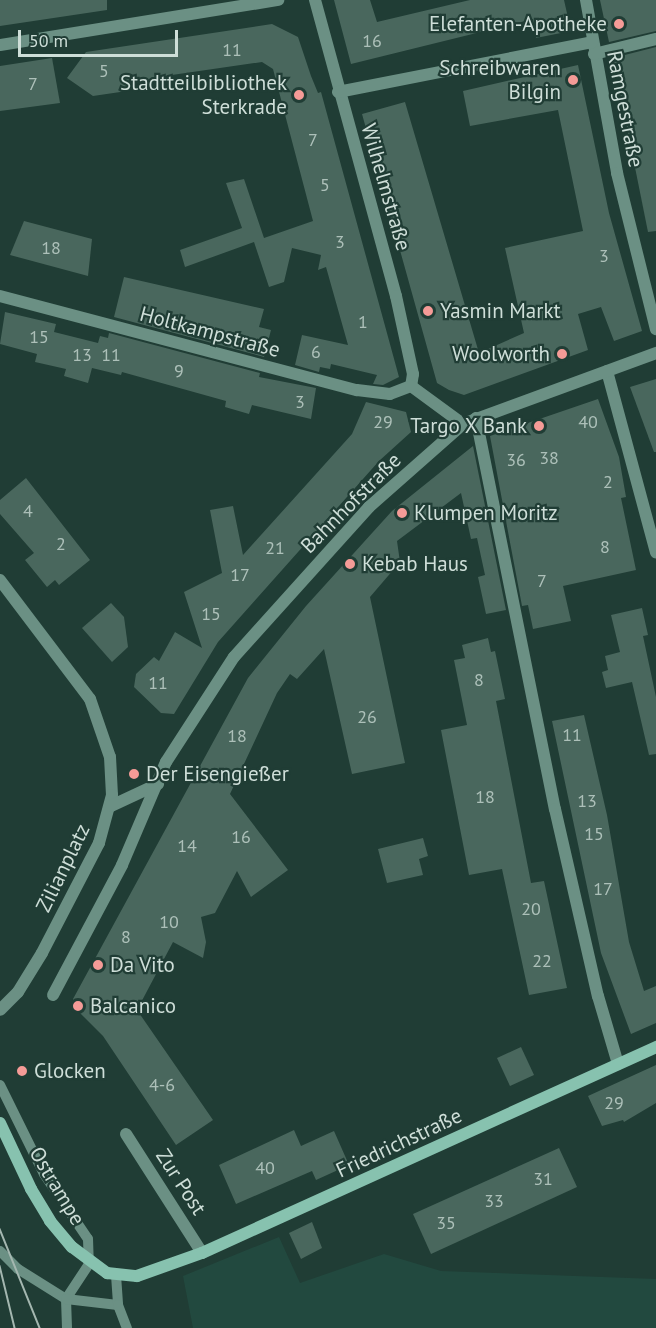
<!DOCTYPE html>
<html>
<head>
<meta charset="utf-8">
<style>
  body { margin:0 }
  #map { position:relative; width:656px; height:1328px; overflow:hidden; background:#203d35; font-family:"PT Sans",sans-serif }
  div>[style] { position:absolute }
  [style*='--x'] { left:calc(var(--x)*1px); top:calc(var(--y)*1px); width:calc(var(--w)*1px); rotate:calc(var(--a)*1deg) }
  .built>* { inset:0; background:#22493f }
  .building>* { inset:0; background:#49675d }
  .lane>* { height:10px; margin:-5px; padding:0 5px; transform-origin:5px; border-radius:5px; background:#6b9084 }
  .street>* { height:12px; margin:-6px; padding:0 6px; transform-origin:6px; border-radius:6px; background:#6b9084 }
  .secondary>* { height:12px; margin:-6px; padding:0 6px; transform-origin:6px; border-radius:6px; background:#87c2af }
  .tram>* { height:1.5px; margin:-0.75px; padding:0 0.75px; transform-origin:0.75px; border-radius:0.75px; background:#a4b7b0 }
  .dots>* { width:16px; height:16px; translate:-50% -50%; box-sizing:border-box; border:3px solid #203d35; border-radius:50% }
  span { translate:-50% -50%; white-space:nowrap; text-align:center; line-height:1.15; -webkit-text-stroke:4.5px #203d35; paint-order:stroke }
  .number-label { font-size:18px; color:#adc0b9 }
  .number-label span { -webkit-text-stroke-width:0 }
  .poi-label { font-size:21px; color:#ceded8 }
  .right { translate:-100% -50%; text-align:right }
  .left { translate:0 -50%; text-align:left }
  .street-label { font-size:21px; color:#ceded8 }
  .scale { position:absolute; left:18px; top:30px; width:160px; height:27px; box-sizing:border-box; border:3px solid #ceded8; border-top:0; padding-left:8px; font-size:18px; line-height:21px; white-space:nowrap; color:#ceded8; -webkit-text-stroke:4px #203d35; paint-order:stroke }
</style>
</head>
<body>
<div id="map">
  <div class="built">
    <div style="clip-path:polygon(279px 1237px,300px 1283px,384px 1254px,441px 1271px,656px 1279px,656px 1328px,193px 1328px,183px 1276px)"></div>
  </div>
  <div class="building">
    <div style="clip-path:polygon(0 0,107px 0,107px 10px,0 26px)"></div>
    <div style="clip-path:polygon(334px 0,370px 0,377px 22px,470px 0,564px 0,571px 31px,536px 38px,533px 19px,351px 64px)"></div>
    <div style="clip-path:polygon(600px 0,656px 0,656px 31px,609px 42px)"></div>
    <div style="clip-path:polygon(272px 24px,298px 37px,311px 76px,318px 93px,321px 92px,399px 377px,383px 385px,373px 384px,377px 375px,331px 364px,330px 369px,320px 367px,319px 372px,295px 365px,302px 335px,348px 345px,326px 267px,318px 270px,321px 255px,292px 248px,284px 282px,269px 287px,254px 242px,185px 267px,180px 250px,242px 228px,226px 183px,244px 179px,264px 238px,313px 221px,273px 69px,262px 62px,165px 76px,126px 85px,127px 91px,93px 96px,67px 78px,86px 52px)"></div>
    <div style="clip-path:polygon(656px 47px,656px 231px,648px 232px,613px 58px)"></div>
    <div style="clip-path:polygon(52px 58px,60px 103px,0 111px,0 66px)"></div>
    <div style="clip-path:polygon(578px 65px,609px 213px,642px 331px,614px 341px,601px 307px,578px 314px,588px 350px,464px 395px,449px 390px,437px 383px,362px 114px,405px 102px,479px 353px,524px 333px,505px 248px,583px 231px,558px 110px,470px 126px,463px 91px)"></div>
    <div style="clip-path:polygon(24px 221px,92px 239px,88px 276px,10px 255px)"></div>
    <div style="clip-path:polygon(124px 277px,264px 309px,259px 327px,271px 330px,264px 357px,114px 317px)"></div>
    <div style="clip-path:polygon(5px 312px,56px 324px,54px 332px,98px 343px,100px 336px,108px 338px,109px 333px,260px 373px,259px 377px,316px 388px,311px 419px,252px 405px,249px 414px,225px 407px,226px 401px,122px 372px,121px 375px,92px 368px,88px 383px,64px 376px,66px 369px,35px 362px,37px 354px,0 344px)"></div>
    <div style="clip-path:polygon(656px 379px,656px 452px,654px 452px,630px 387px)"></div>
    <div style="clip-path:polygon(598px 399px,619px 457px,626px 497px,621px 498px,636px 570px,563px 586px,571px 621px,533px 629px,528px 605px,522px 606px,490px 436px)"></div>
    <div style="clip-path:polygon(366px 402px,406px 412px,411px 432px,379px 461px,218px 642px,174px 714px,161px 713px,134px 687px,136px 674px,154px 657px,159px 661px,175px 632px,202px 648px,184px 592px,222px 573px,210px 510px,233px 506px,243px 555px,352px 434px)"></div>
    <div style="clip-path:polygon(473px 446px,506px 610px,486px 614px,478px 577px,485px 575px,477px 538px,471px 539px,461px 493px,397px 541px,400px 562px,370px 597px,405px 763px,352px 774px,324px 649px,297px 679px,290px 674px,277px 693px,230px 794px,288px 870px,251px 897px,237px 871px,215px 913px,201px 917px,206px 942px,203px 958px,173px 942px,137px 1010px,213px 1120px,176px 1145px,103px 1036px,73px 1006px,73px 999px,248px 678px,306px 606px,392px 511px)"></div>
    <div style="clip-path:polygon(26px 478px,90px 560px,59px 585px,55px 580px,47px 587px,25px 560px,34px 553px,0 514px,0 500px)"></div>
    <div style="clip-path:polygon(111px 603px,124px 617px,128px 647px,112px 662px,82px 628px)"></div>
    <div style="clip-path:polygon(642px 608px,648px 635px,643px 636px,656px 697px,656px 754px,649px 755px,632px 682px,606px 688px,602px 672px,608px 670px,605px 656px,620px 652px,611px 615px)"></div>
    <div style="clip-path:polygon(488px 638px,491px 652px,495px 651px,505px 699px,496px 701px,531px 883px,544px 881px,567px 988px,529px 995px,502px 869px,469px 875px,441px 730px,467px 725px,454px 660px,465px 658px,462px 645px)"></div>
    <div style="clip-path:polygon(584px 715px,607px 815px,629px 942px,644px 991px,656px 986px,656px 1023px,631px 1034px,601px 953px,552px 721px)"></div>
    <div style="clip-path:polygon(423px 838px,428px 856px,419px 859px,423px 875px,387px 883px,378px 849px)"></div>
    <div style="clip-path:polygon(521px 1047px,534px 1075px,510px 1086px,497px 1058px)"></div>
    <div style="clip-path:polygon(656px 1065px,656px 1103px,624px 1122px,623px 1120px,602px 1126px,588px 1096px)"></div>
    <div style="clip-path:polygon(294px 1130px,301px 1146px,334px 1131px,349px 1165px,316px 1180px,312px 1171px,236px 1204px,219px 1165px)"></div>
    <div style="clip-path:polygon(559px 1148px,577px 1187px,431px 1254px,413px 1214px)"></div>
    <div style="clip-path:polygon(312px 1222px,322px 1248px,301px 1259px,289px 1233px)"></div>
  </div>
  <div class="lane">
    <div style="--x:0;--y:1085;--w:99;--a:63.7"></div>
    <div style="--x:44;--y:1174;--w:78;--a:55.9"></div>
    <div style="--x:88;--y:1239;--w:25;--a:88"></div>
    <div style="--x:89;--y:1264;--w:42;--a:123.3"></div>
    <div style="--x:66;--y:1299;--w:29;--a:88"></div>
    <div style="--x:0;--y:1251;--w:25;--a:45"></div>
    <div style="--x:18;--y:1269;--w:57;--a:32"></div>
    <div style="--x:66;--y:1299;--w:52;--a:6.6"></div>
    <div style="--x:116;--y:1275;--w:30;--a:86"></div>
    <div style="--x:118;--y:1305;--w:25;--a:69"></div>
  </div>
  <div class="street">
    <div style="--x:315;--y:0;--w:307;--a:74.7"></div>
    <div style="--x:396;--y:296;--w:80;--a:77.7"></div>
    <div style="--x:413;--y:374;--w:12;--a:99"></div>
    <div style="--x:586;--y:0;--w:176;--a:79.8"></div>
    <div style="--x:617;--y:173;--w:161;--a:76"></div>
    <div style="--x:0;--y:45;--w:282;--a:-9.2"></div>
    <div style="--x:594;--y:54;--w:64;--a:-13.6"></div>
    <div style="--x:338;--y:92;--w:259;--a:-11.1"></div>
    <div style="--x:0;--y:296;--w:369;--a:14.8"></div>
    <div style="--x:357;--y:390;--w:33;--a:7"></div>
    <div style="--x:390;--y:394;--w:22;--a:-21"></div>
    <div style="--x:607;--y:371;--w:188;--a:74.9"></div>
    <div style="--x:411;--y:386;--w:64;--a:36.2"></div>
    <div style="--x:476;--y:418;--w:399;--a:78.6"></div>
    <div style="--x:555;--y:809;--w:192;--a:77.1"></div>
    <div style="--x:598;--y:996;--w:71;--a:73.6"></div>
    <div style="--x:0;--y:580;--w:149;--a:52.9"></div>
    <div style="--x:90;--y:699;--w:61;--a:71"></div>
    <div style="--x:110;--y:757;--w:38;--a:87"></div>
    <div style="--x:112;--y:795;--w:50;--a:105.2"></div>
    <div style="--x:99;--y:843;--w:124;--a:117.4"></div>
    <div style="--x:42;--y:953;--w:46;--a:121.6"></div>
    <div style="--x:18;--y:992;--w:25;--a:135"></div>
    <div style="--x:111;--y:806;--w:52;--a:-25.1"></div>
    <div style="--x:53;--y:995;--w:147;--a:-62"></div>
    <div style="--x:122;--y:865;--w:112;--a:-66.9"></div>
    <div style="--x:166;--y:762;--w:125;--a:-57.1"></div>
    <div style="--x:234;--y:657;--w:202;--a:-48"></div>
    <div style="--x:369;--y:507;--w:125;--a:-41.4"></div>
    <div style="--x:463;--y:424;--w:206;--a:-20.2"></div>
    <div style="--x:126;--y:1134;--w:141;--a:57.4"></div>
  </div>
  <div class="secondary">
    <div style="--x:0;--y:1123;--w:73;--a:64.8"></div>
    <div style="--x:31;--y:1189;--w:37;--a:59"></div>
    <div style="--x:50;--y:1221;--w:34;--a:50"></div>
    <div style="--x:72;--y:1247;--w:44;--a:36.6"></div>
    <div style="--x:107;--y:1273;--w:30;--a:6"></div>
    <div style="--x:137;--y:1276;--w:69;--a:-19.5"></div>
    <div style="--x:202;--y:1253;--w:499;--a:-24.4"></div>
  </div>
  <div class="tram">
    <div style="--x:0;--y:1229;--w:107;--a:68"></div>
    <div style="--x:0;--y:1266;--w:64;--a:76.4"></div>
  </div>
  <div class="dots">
    <div style="left:619px;top:24px;background:#f59b97"></div>
    <div style="left:573px;top:80px;background:#f59b97"></div>
    <div style="left:299px;top:95px;background:#f59b97"></div>
    <div style="left:428px;top:311px;background:#f59b97"></div>
    <div style="left:562px;top:354px;background:#f59b97"></div>
    <div style="left:539px;top:426px;background:#f59b97"></div>
    <div style="left:402px;top:513px;background:#f59b97"></div>
    <div style="left:350px;top:564px;background:#f59b97"></div>
    <div style="left:134px;top:774px;background:#f59b97"></div>
    <div style="left:98px;top:965px;background:#f59b97"></div>
    <div style="left:78px;top:1006px;background:#f59b97"></div>
    <div style="left:22px;top:1071px;background:#f59b97"></div>
  </div>
  <div class="number-label">
    <span style="left:372px;top:41px">16</span>
    <span style="left:232px;top:50px">11</span>
    <span style="left:104px;top:71px">5</span>
    <span style="left:33px;top:84px">7</span>
    <span style="left:313px;top:140px">7</span>
    <span style="left:325px;top:185px">5</span>
    <span style="left:340px;top:242px">3</span>
    <span style="left:51px;top:248px">18</span>
    <span style="left:604px;top:256px">3</span>
    <span style="left:363px;top:322px">1</span>
    <span style="left:39px;top:337px">15</span>
    <span style="left:316px;top:352px">6</span>
    <span style="left:82px;top:355px">13</span>
    <span style="left:111px;top:355px">11</span>
    <span style="left:179px;top:371px">9</span>
    <span style="left:300px;top:402px">3</span>
    <span style="left:383px;top:422px">29</span>
    <span style="left:588px;top:422px">40</span>
    <span style="left:549px;top:458px">38</span>
    <span style="left:516px;top:460px">36</span>
    <span style="left:608px;top:482px">2</span>
    <span style="left:28px;top:511px">4</span>
    <span style="left:61px;top:544px">2</span>
    <span style="left:605px;top:547px">8</span>
    <span style="left:275px;top:548px">21</span>
    <span style="left:240px;top:575px">17</span>
    <span style="left:542px;top:581px">7</span>
    <span style="left:211px;top:614px">15</span>
    <span style="left:479px;top:680px">8</span>
    <span style="left:158px;top:683px">11</span>
    <span style="left:367px;top:717px">26</span>
    <span style="left:572px;top:735px">11</span>
    <span style="left:237px;top:736px">18</span>
    <span style="left:485px;top:797px">18</span>
    <span style="left:587px;top:801px">13</span>
    <span style="left:594px;top:834px">15</span>
    <span style="left:241px;top:837px">16</span>
    <span style="left:187px;top:846px">14</span>
    <span style="left:603px;top:889px">17</span>
    <span style="left:531px;top:909px">20</span>
    <span style="left:169px;top:922px">10</span>
    <span style="left:126px;top:937px">8</span>
    <span style="left:542px;top:961px">22</span>
    <span style="left:162px;top:1085px">4-6</span>
    <span style="left:614px;top:1103px">29</span>
    <span style="left:265px;top:1168px">40</span>
    <span style="left:543px;top:1179px">31</span>
    <span style="left:494px;top:1201px">33</span>
    <span style="left:446px;top:1223px">35</span>
  </div>
  <div class="poi-label">
    <span class="right" style="left:607px;top:24px">Elefanten-Apotheke</span>
    <span class="right" style="left:561px;top:80px">Schreibwaren<br>Bilgin</span>
    <span class="right" style="left:287px;top:95px">Stadtteilbibliothek<br>Sterkrade</span>
    <span class="left" style="left:440px;top:311px">Yasmin Markt</span>
    <span class="right" style="left:550px;top:354px">Woolworth</span>
    <span class="right" style="left:527px;top:426px">Targo X Bank</span>
    <span class="left" style="left:414px;top:513px">Klumpen Moritz</span>
    <span class="left" style="left:362px;top:564px">Kebab Haus</span>
    <span class="left" style="left:146px;top:774px">Der Eisengießer</span>
    <span class="left" style="left:110px;top:965px">Da Vito</span>
    <span class="left" style="left:90px;top:1006px">Balcanico</span>
    <span class="left" style="left:34px;top:1071px">Glocken</span>
  </div>
  <div class="street-label">
    <span style="left:625px;top:109px;rotate:79deg">Ramgestraße</span>
    <span style="left:386px;top:187px;rotate:74deg">Wilhelmstraße</span>
    <span style="left:210px;top:332px;rotate:15deg">Holtkampstraße</span>
    <span style="left:351px;top:503px;rotate:-45deg">Bahnhofstraße</span>
    <span style="left:63px;top:868px;rotate:-64deg">Zilianplatz</span>
    <span style="left:399px;top:1143px;rotate:-25deg">Friedrichstraße</span>
    <span style="left:181px;top:1182px;rotate:57deg">Zur Post</span>
    <span style="left:57px;top:1186px;rotate:59deg">Ostrampe</span>
  </div>
  <div class="scale">50 m</div>
</div>
</body>
</html>
